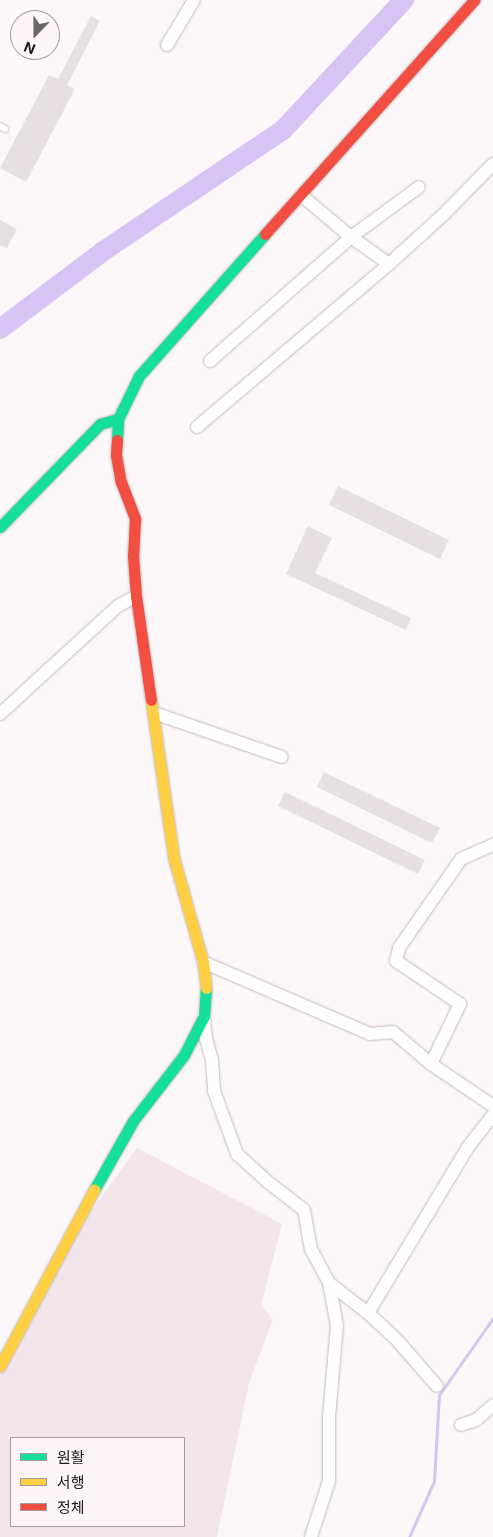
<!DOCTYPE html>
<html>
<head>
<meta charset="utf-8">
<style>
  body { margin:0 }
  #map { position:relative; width:493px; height:1537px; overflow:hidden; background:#fcf7f9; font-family:Inter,"Noto Sans KR",sans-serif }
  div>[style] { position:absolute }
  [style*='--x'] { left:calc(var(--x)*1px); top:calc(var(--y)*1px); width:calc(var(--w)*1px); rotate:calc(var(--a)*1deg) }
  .built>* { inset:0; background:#f3e6ea }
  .stream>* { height:3px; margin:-1.5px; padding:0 1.5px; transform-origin:1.5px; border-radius:1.5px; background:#d6c5f4 }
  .river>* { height:20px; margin:-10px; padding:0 10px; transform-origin:10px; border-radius:10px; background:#d6c5f4 }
  .building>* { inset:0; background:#e7e0e0 }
  .roads { filter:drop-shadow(0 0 1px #c1babc) drop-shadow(0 0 1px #c1babc) }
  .lane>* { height:6px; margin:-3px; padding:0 3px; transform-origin:3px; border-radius:3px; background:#fffefe }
  .street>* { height:12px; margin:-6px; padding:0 6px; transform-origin:6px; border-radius:6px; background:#fffefe }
  .fast>* { height:11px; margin:-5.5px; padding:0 5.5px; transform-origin:5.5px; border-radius:5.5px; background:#16e098 }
  .slow>* { height:11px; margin:-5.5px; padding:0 5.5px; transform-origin:5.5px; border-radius:5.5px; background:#ffcf43 }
  .jam>* { height:11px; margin:-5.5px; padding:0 5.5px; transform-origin:5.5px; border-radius:5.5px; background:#f24e42 }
  span { translate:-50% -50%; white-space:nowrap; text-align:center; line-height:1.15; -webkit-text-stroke:4px #fef5f8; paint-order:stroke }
  .legend { position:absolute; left:10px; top:1437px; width:175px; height:90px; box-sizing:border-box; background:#fef5f8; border:1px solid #a59c9f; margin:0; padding:6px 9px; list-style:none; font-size:15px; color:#1f171a }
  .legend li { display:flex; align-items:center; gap:10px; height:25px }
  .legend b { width:25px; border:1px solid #a59c9f }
  .north { position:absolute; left:10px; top:10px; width:50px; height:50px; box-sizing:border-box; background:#fef5f8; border:1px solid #a59c9f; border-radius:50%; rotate:202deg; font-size:14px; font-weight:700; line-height:20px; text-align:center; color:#1f171a }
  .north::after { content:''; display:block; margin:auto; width:18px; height:22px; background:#6c6568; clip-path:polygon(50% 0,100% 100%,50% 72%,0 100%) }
</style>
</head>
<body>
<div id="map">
  <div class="built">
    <div style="clip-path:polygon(evenodd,137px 1148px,282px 1224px,261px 1306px,273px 1319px,249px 1383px,217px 1537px,0 1537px,0 1374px,86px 1218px,137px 1148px,11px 1438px,184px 1438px,184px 1526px,11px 1526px,11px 1438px)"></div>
  </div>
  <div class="stream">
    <div style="--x:409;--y:1537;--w:61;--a:-65.9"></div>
    <div style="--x:434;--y:1481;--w:86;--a:-86.7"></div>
    <div style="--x:439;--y:1395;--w:94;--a:-55"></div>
  </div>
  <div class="river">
    <div style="--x:0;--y:329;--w:128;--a:-37"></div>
    <div style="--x:102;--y:252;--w:218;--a:-34"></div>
    <div style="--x:283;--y:130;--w:178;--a:-47.1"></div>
  </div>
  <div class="building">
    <div style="clip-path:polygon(91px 16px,100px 21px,67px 85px,75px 89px,26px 182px,0 168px,49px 75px,58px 79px)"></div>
    <div style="clip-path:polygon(0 220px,17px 229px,7px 248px,0 245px)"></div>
    <div style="clip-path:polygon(338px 486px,449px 540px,440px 559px,329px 505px)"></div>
    <div style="clip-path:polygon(308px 526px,332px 538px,315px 573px,411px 618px,406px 630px,286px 574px)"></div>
    <div style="clip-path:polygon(324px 772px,440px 828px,432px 843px,317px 787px)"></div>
    <div style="clip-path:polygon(285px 792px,425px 860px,418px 874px,278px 806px)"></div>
  </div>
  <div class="roads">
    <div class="lane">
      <div style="--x:0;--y:126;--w:6;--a:31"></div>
    </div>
    <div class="street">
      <div style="--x:167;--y:45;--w:52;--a:-59"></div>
      <div style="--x:301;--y:195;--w:65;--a:40"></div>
      <div style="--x:351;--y:237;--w:47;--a:35.4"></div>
      <div style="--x:210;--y:361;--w:188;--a:-41.3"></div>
      <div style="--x:351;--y:237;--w:84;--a:-36.3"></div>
      <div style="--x:197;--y:427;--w:252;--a:-40.3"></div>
      <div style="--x:389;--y:264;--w:74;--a:-42.3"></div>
      <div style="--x:444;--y:214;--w:70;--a:-45.6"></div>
      <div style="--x:154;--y:713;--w:135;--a:19"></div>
      <div style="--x:0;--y:714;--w:160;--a:-42.5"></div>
      <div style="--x:118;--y:606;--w:21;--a:-29"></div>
      <div style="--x:203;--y:962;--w:182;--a:23.3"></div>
      <div style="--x:370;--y:1034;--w:23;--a:-5"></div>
      <div style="--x:393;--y:1032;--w:50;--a:40.1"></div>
      <div style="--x:431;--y:1064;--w:75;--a:34.1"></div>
      <div style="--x:204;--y:1016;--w:23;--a:85"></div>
      <div style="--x:206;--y:1039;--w:22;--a:74"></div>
      <div style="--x:212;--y:1060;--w:31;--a:86"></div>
      <div style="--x:214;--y:1091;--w:67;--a:69.9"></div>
      <div style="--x:237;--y:1154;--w:42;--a:42.1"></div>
      <div style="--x:268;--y:1182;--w:46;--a:37.9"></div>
      <div style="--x:304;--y:1210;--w:40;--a:80"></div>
      <div style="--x:311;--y:1249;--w:38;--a:62"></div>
      <div style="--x:329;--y:1283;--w:49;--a:37.6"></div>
      <div style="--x:368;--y:1313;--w:38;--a:43"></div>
      <div style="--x:396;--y:1339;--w:62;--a:48.9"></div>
      <div style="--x:431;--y:1064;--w:67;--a:-64.2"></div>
      <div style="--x:460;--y:1004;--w:77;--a:-146.1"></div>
      <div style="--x:396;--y:961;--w:13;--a:-77"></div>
      <div style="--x:399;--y:948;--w:108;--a:-55.1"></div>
      <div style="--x:461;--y:859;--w:35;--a:-24"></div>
      <div style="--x:368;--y:1313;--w:194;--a:-58.9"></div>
      <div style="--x:468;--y:1147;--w:41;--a:-52"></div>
      <div style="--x:461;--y:1425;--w:16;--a:-18"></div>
      <div style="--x:476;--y:1420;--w:23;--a:-41"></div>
      <div style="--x:311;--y:1537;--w:59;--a:-72.2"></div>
      <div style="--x:329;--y:1481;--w:64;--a:-90"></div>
      <div style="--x:329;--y:1417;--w:92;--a:-85"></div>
      <div style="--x:337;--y:1325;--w:43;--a:-100.8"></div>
    </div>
    <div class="fast">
      <div style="--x:117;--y:440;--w:21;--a:-87"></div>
      <div style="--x:118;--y:419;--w:48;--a:-64"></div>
      <div style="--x:139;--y:376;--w:190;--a:-48.4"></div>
      <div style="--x:0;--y:527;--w:144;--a:-45.8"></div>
      <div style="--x:100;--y:424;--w:19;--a:-16"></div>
      <div style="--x:94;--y:1190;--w:79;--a:-60.5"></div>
      <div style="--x:133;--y:1121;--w:83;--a:-52.3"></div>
      <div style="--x:184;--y:1055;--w:44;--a:-62.9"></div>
      <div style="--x:204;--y:1016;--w:28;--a:-86"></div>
    </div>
    <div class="slow">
      <div style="--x:151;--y:700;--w:161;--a:81.8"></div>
      <div style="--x:174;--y:859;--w:107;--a:74.3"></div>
      <div style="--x:203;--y:962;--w:26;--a:83"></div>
      <div style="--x:0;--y:1366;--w:200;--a:-61.9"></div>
    </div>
    <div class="jam">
      <div style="--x:265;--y:234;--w:314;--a:-48.2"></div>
      <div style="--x:117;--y:440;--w:15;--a:94"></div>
      <div style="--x:116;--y:455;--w:27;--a:80"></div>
      <div style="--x:121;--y:482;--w:40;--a:69"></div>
      <div style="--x:135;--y:519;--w:37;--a:93"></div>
      <div style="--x:133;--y:556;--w:40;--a:85.7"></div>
      <div style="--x:136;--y:596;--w:105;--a:81.8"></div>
    </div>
  </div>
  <ul class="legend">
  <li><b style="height:6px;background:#16e098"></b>원활</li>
  <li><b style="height:6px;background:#ffcf43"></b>서행</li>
  <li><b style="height:6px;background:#f24e42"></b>정체</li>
  </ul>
  <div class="north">N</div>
</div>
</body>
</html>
